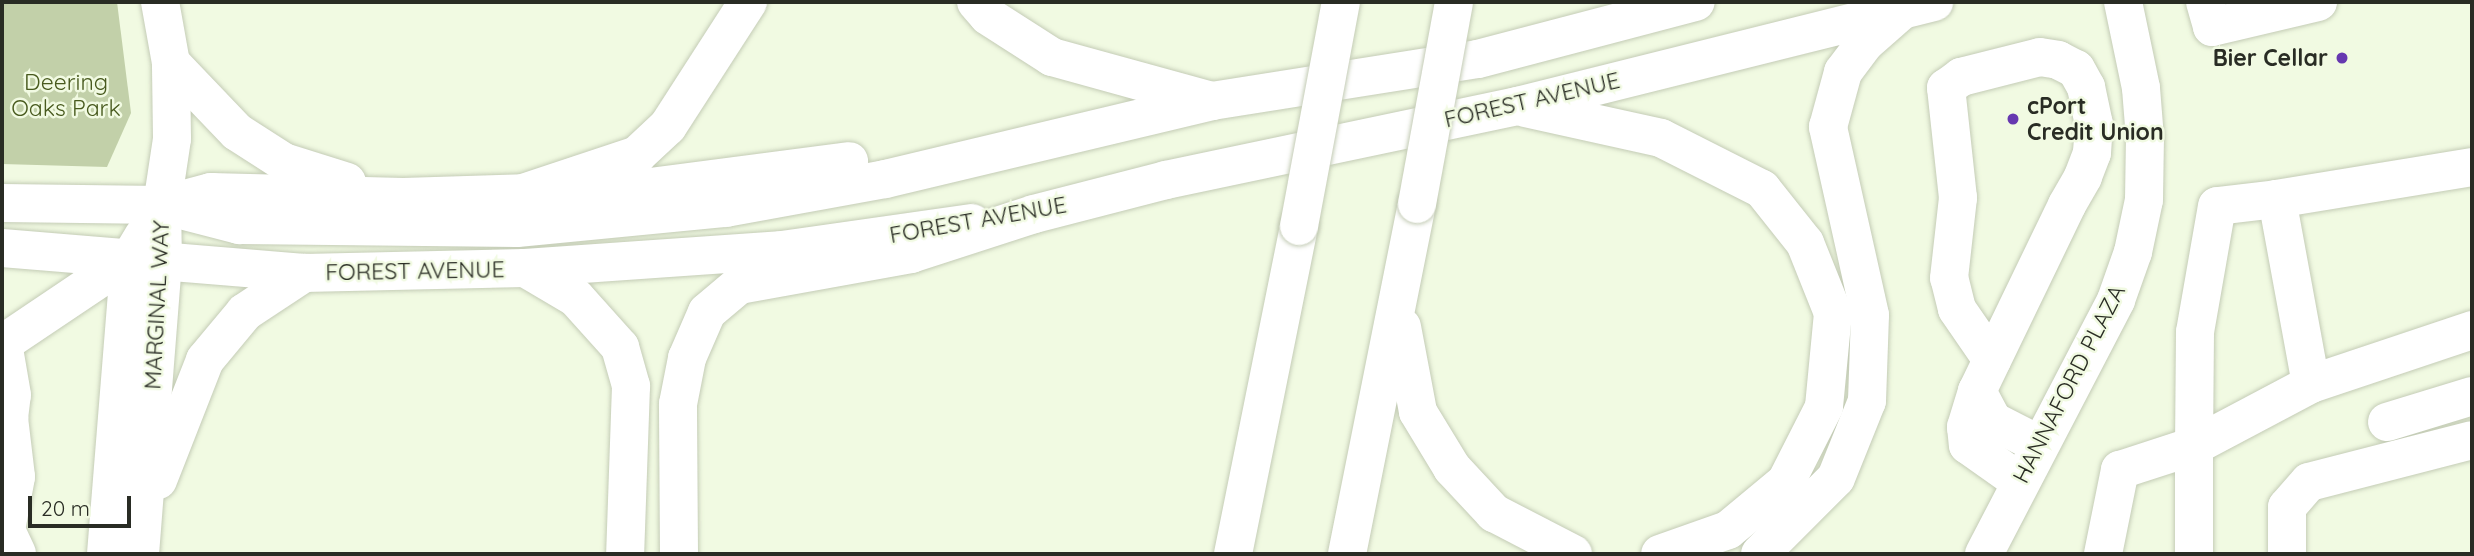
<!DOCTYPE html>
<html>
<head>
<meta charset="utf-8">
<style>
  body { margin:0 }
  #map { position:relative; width:2474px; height:556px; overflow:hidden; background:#f1fae2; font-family:Quicksand,sans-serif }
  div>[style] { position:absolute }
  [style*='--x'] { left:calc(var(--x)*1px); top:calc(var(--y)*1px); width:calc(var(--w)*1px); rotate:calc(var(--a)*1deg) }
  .green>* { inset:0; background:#c2d0a9 }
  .roads { filter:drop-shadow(0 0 2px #c4ccb6) drop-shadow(0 0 2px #c4ccb6) }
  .minor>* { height:38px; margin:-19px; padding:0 19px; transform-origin:19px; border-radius:19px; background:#fff }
  .major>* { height:38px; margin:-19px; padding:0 19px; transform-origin:19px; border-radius:19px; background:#fff }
  .highway>* { height:38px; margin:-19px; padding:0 19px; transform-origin:19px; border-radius:19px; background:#fff }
  .bridges { filter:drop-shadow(0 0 2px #c4ccb6) drop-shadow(0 0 2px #c4ccb6) }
  .highway-bridge>* { height:38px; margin:-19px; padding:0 19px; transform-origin:19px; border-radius:19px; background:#fff }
  .dots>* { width:19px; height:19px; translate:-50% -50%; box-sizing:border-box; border:4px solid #f1fae2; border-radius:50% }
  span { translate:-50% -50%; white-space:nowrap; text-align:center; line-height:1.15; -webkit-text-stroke:5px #f1fae2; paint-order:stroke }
  .poi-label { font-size:23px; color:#292c24; font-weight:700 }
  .right { translate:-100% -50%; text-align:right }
  .left { translate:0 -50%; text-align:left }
  .park-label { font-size:23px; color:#485a1e }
  .street-label { font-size:23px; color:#292c24 }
  .frame { position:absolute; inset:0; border:4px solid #292c24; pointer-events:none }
  .scale { position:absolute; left:28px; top:496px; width:103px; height:32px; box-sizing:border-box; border:4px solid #292c24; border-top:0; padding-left:9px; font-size:21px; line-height:24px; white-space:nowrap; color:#292c24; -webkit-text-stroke:5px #f1fae2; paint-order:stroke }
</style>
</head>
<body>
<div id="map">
  <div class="green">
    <div style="clip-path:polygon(2px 2px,117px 2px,131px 113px,107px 167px,2px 164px)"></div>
  </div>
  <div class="roads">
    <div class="minor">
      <div style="--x:2205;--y:2;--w:26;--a:74"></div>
      <div style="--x:2212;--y:27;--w:109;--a:-13.3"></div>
      <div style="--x:2472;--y:167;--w:198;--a:170.7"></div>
      <div style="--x:2277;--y:199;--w:188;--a:79.6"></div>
      <div style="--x:2311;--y:384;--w:170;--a:-18.5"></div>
      <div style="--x:2277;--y:199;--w:60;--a:173.3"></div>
      <div style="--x:2217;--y:206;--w:128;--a:99.9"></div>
      <div style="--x:2195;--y:332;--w:114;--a:90.5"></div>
      <div style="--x:2194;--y:446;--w:132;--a:-27.9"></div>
      <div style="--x:2;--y:203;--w:160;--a:0.7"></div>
      <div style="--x:2;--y:344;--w:154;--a:-33.9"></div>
      <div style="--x:1992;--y:360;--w:62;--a:-124.5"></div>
      <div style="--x:1957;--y:309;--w:32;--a:-104"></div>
      <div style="--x:1949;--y:278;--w:81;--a:-83.6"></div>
      <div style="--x:1958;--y:198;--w:111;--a:-96.2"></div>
      <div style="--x:1946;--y:88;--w:19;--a:-36"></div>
      <div style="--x:1961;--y:77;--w:81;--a:-14.2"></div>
      <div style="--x:2040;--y:57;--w:18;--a:9"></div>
      <div style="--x:2058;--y:60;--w:20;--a:27"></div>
      <div style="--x:2076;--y:69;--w:21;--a:61"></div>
      <div style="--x:2086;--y:87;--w:38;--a:78"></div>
      <div style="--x:2094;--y:124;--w:29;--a:94"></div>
      <div style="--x:2092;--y:153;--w:26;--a:111"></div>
      <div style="--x:2083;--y:177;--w:32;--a:120"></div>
      <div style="--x:2067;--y:205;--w:207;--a:115.8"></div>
      <div style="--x:1977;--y:391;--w:38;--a:107"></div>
      <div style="--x:1966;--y:427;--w:18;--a:84"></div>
      <div style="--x:1968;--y:445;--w:62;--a:35.2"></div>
      <div style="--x:1977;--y:391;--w:34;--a:62"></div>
      <div style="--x:1993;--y:421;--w:51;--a:27.1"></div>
      <div style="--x:9;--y:418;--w:59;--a:83.2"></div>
      <div style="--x:16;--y:477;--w:54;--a:100.7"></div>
      <div style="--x:6;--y:530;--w:26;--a:65"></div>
      <div style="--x:2;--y:421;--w:8;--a:-23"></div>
      <div style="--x:9;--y:418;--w:23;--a:-83"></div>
      <div style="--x:12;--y:395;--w:53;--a:-99.8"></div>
      <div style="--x:2387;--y:422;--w:89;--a:-17"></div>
      <div style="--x:1984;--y:554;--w:286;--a:-62.5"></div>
      <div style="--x:2116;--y:300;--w:51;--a:-70.5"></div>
      <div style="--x:2133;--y:252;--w:53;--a:-78.1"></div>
      <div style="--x:2144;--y:200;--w:62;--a:-89.1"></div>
      <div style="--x:2145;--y:138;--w:50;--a:-94.6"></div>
      <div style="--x:2141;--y:88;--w:88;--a:-101.8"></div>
      <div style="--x:2103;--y:554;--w:86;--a:-78.6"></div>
      <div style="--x:2120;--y:470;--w:78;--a:-18"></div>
      <div style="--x:2194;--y:446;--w:108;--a:90"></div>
      <div style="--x:2287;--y:554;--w:47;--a:-90"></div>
      <div style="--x:2287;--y:507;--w:33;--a:-49"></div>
      <div style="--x:2309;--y:482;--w:168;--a:-14.4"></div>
    </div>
    <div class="major">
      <div style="--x:171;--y:63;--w:95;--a:46.3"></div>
      <div style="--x:237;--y:132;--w:56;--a:32.6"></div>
      <div style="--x:284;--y:162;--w:66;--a:17.6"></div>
      <div style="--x:162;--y:205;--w:80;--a:14.6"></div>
      <div style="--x:239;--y:225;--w:278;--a:0.6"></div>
      <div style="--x:517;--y:228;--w:210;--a:-5.5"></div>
      <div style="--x:726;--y:208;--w:162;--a:-10.3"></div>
      <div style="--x:885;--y:179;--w:336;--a:-13.4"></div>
      <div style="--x:162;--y:205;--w:51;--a:-14.9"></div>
      <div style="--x:211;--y:192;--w:192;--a:1.5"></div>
      <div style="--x:403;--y:197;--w:224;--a:-1.8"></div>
      <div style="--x:627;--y:190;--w:224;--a:-7.4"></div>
      <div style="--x:2;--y:248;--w:303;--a:4.7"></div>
      <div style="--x:304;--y:273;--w:221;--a:-1.3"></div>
      <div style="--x:525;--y:268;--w:259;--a:-4"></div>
      <div style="--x:783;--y:250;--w:191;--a:-8.1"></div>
      <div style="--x:158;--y:480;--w:129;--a:-68.6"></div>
      <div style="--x:205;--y:360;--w:62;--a:-50.2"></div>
      <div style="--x:245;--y:312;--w:71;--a:-33.5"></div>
      <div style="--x:106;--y:554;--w:297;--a:-85.4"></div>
      <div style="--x:130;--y:258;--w:26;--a:-59"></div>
      <div style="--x:140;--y:554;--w:293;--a:-85.5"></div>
      <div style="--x:163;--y:262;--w:57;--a:-91"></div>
      <div style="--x:162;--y:205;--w:67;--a:-81.4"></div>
      <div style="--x:172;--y:139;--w:76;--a:-90.8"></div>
      <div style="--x:171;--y:63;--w:62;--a:-100.2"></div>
    </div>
    <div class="highway">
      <div style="--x:976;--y:2;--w:18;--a:49"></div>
      <div style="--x:988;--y:16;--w:76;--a:32.6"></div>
      <div style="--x:1052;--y:57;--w:166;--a:15.4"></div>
      <div style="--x:1212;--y:101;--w:269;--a:-9"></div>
      <div style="--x:1478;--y:59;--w:225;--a:-14.7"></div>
      <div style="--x:1525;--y:108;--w:139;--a:12.4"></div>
      <div style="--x:1661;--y:138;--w:113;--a:26.8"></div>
      <div style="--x:1762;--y:189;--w:69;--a:51.5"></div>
      <div style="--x:1805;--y:243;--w:75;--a:68.2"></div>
      <div style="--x:1833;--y:313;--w:94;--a:95.5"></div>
      <div style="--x:1824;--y:407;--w:84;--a:116.9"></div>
      <div style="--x:1786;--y:482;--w:75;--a:140.4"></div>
      <div style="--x:1728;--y:530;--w:72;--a:160.6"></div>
      <div style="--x:514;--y:196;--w:130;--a:-18.4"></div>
      <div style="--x:637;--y:155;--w:42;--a:-43.1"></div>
      <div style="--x:668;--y:126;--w:148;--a:-57.2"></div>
      <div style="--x:525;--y:268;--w:59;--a:30.5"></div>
      <div style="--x:576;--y:298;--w:66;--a:48.1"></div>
      <div style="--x:620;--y:347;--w:41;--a:74.2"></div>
      <div style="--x:631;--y:386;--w:168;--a:92"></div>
      <div style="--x:1402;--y:327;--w:86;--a:79.3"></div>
      <div style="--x:1418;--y:412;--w:66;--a:58.7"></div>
      <div style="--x:1452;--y:468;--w:62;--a:47"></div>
      <div style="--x:1494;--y:513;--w:89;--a:27.4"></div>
      <div style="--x:679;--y:554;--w:150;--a:-90.4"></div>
      <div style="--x:678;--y:404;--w:47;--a:-78.9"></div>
      <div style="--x:687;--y:358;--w:50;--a:-66.5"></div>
      <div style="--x:707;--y:312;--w:42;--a:-40.2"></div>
      <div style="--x:739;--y:285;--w:175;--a:-10.2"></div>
      <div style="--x:911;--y:254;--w:129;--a:-18"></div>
      <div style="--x:1034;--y:214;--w:136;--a:-14.4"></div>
      <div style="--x:1166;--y:180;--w:359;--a:-11.9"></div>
      <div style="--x:1517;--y:106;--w:430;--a:-14"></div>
      <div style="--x:1233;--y:554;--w:335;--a:-78.6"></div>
      <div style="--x:1347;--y:554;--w:357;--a:-78.7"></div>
      <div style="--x:1760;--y:554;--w:107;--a:-45"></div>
      <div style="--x:1836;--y:478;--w:83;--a:-68.1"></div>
      <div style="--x:1867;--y:401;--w:86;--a:-88"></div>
      <div style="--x:1870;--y:315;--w:193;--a:-102.6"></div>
      <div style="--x:1828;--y:127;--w:57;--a:-74.7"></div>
      <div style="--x:1843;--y:72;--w:38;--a:-53"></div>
      <div style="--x:1866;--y:42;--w:45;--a:-41.4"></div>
    </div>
  </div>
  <div class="bridges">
    <div class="highway-bridge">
      <div style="--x:1417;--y:204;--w:205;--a:-79.6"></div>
      <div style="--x:1299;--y:226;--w:228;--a:-79.4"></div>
    </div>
  </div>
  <div class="dots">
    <div style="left:2342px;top:58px;background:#6638b0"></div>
    <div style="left:2013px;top:119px;background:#6638b0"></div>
  </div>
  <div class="poi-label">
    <span class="right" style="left:2328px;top:58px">Bier Cellar</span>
    <span class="left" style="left:2027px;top:119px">cPort<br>Credit Union</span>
  </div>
  <div class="park-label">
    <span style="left:66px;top:95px">Deering<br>Oaks Park</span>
  </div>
  <div class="street-label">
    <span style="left:1532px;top:100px;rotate:-13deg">FOREST AVENUE</span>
    <span style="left:978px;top:220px;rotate:-10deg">FOREST AVENUE</span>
    <span style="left:415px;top:271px;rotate:-1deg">FOREST AVENUE</span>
    <span style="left:157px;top:305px;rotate:-87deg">MARGINAL WAY</span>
    <span style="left:2069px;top:384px;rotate:-63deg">HANNAFORD PLAZA</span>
  </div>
  <div class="frame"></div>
  <div class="scale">20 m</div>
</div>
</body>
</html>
